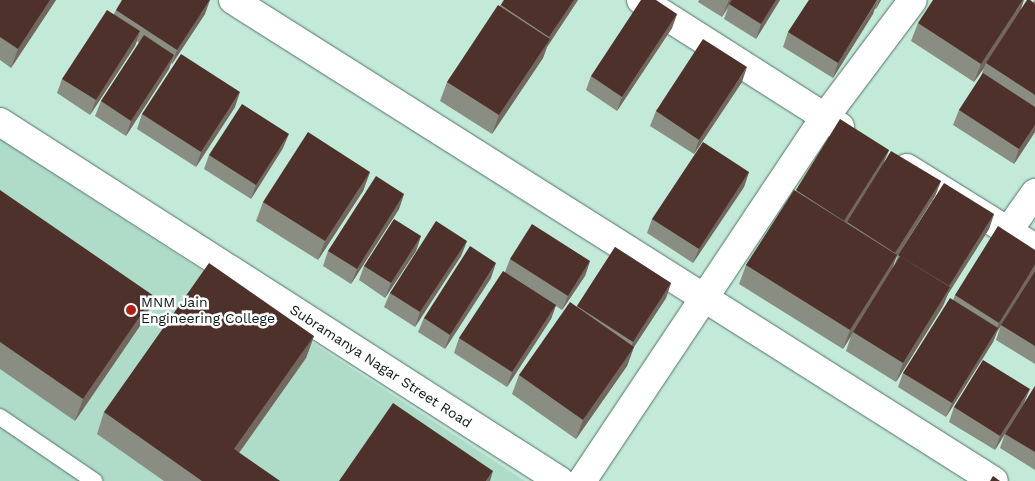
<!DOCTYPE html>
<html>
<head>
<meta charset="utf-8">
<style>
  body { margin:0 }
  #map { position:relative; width:1035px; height:481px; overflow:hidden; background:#c3e9d9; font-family:"Work Sans",sans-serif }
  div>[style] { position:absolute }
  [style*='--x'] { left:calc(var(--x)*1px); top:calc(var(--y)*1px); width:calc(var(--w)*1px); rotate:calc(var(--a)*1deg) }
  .built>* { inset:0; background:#afdcc9 }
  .roads { filter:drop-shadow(0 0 1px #507264) drop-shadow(0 0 1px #507264) }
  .service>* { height:16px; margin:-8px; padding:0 8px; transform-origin:8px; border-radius:8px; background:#fff }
  .minor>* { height:28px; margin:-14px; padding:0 14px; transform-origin:14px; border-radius:14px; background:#fff }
  .tertiary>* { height:28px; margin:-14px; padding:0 14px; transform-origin:14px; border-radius:14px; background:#fff }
  .wall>* { inset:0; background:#898d82 }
  .shaded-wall>* { inset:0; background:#726860 }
  .building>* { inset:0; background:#4f312c }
  .dots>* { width:14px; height:14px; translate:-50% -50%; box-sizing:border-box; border:2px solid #fff; border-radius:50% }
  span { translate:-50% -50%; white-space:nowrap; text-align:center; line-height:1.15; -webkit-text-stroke:5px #fff; paint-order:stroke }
  .poi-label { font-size:14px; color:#0c1a15 }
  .left { translate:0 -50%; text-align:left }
  .street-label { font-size:14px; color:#0c1a15 }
</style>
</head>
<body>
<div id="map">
  <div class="built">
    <div style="clip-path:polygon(0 139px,525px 481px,0 481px)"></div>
  </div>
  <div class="roads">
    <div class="service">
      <div style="--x:0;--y:417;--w:114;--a:34.2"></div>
    </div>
    <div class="minor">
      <div style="--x:233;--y:0;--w:900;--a:32.3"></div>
      <div style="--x:641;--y:0;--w:236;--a:32.5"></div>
      <div style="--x:907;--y:168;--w:151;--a:32"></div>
      <div style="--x:1008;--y:231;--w:47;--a:-54.6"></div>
      <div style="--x:582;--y:481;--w:438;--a:-56.3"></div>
      <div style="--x:825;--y:117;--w:146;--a:-53.1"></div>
    </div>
    <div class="tertiary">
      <div style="--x:0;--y:122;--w:665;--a:32.66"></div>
    </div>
  </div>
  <div class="wall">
    <div style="clip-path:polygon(0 0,56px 0,11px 68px,0 60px)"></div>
    <div style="clip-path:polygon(504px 0,578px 0,547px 47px,543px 58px,492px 134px,440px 101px,447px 82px)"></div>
    <div style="clip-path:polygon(699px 0,780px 0,756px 39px,724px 19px,728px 8px,722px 17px,698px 2px)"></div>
    <div style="clip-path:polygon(809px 0,881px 0,876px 9px,874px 8px,873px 14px,833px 78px,783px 47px,788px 32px)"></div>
    <div style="clip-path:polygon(1035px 0,1035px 132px,1014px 164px,953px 125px,959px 110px,981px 76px,984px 68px,974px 82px,911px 41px,918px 23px,1021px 10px,1033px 2px)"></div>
    <div style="clip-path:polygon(116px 10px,205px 14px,172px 64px,171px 63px,169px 69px,126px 136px,95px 116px,101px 101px,139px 43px,137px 41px,135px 46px,90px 115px,57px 93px,62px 79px,114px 14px)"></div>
    <div style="clip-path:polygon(677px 14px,672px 28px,617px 111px,586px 90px,591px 76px)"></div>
    <div style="clip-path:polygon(742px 82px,694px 154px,650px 126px,656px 111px)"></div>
    <div style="clip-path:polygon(235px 107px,196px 167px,137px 129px,142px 114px)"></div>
    <div style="clip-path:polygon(283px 148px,251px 199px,204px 169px,209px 155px)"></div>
    <div style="clip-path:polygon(889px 150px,884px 162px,941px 181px,935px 196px,896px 258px,892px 269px,894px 266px,898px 255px,994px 214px,989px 229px,948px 294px,943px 306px,896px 382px,846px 351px,851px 336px,843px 349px,739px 284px,746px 265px,795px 191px)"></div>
    <div style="clip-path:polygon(370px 172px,363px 191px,318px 260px,256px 221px,263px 202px)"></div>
    <div style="clip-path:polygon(749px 172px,744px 187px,693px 263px,647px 233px,652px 219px)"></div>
    <div style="clip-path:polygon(0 190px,146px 317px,75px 421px,0 369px)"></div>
    <div style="clip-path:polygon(404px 194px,399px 209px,351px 284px,323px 266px,328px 251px)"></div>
    <div style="clip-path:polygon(421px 236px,416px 251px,385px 298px,359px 280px,364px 266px)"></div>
    <div style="clip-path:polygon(467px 241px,461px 256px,415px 327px,384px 307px,390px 293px)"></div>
    <div style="clip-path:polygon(615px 247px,671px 283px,666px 298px,634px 347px,627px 366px,576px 439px,512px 394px,519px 375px,577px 306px)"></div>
    <div style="clip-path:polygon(510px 259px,590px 261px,585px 276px,562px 310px,556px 306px,551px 319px,507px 387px,454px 353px,459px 338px,505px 272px)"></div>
    <div style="clip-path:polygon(1035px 271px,997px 332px,993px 342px,946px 417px,898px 387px,903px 373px,953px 300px,955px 295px)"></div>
    <div style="clip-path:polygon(1035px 271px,1035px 364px,996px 340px,1001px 325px)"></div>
    <div style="clip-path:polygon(491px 278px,445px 349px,418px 332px,424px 318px)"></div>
    <div style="clip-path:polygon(314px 336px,306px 358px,239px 453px,280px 481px,164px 481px,97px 434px,104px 412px)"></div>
    <div style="clip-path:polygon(1035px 386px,1035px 470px,1000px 448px,1005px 434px,1016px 416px,995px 450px,949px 422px,954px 407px,1024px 403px)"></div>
  </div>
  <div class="shaded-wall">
    <div style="clip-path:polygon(50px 0,56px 0,11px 68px,18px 49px)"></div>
    <div style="clip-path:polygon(210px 0,205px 14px,172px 64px,177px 50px)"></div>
    <div style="clip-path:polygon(574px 0,578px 0,547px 47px,543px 58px,492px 134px,499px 115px,547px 43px,549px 37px)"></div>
    <div style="clip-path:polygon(729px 0,733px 0,729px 4px,722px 17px)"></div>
    <div style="clip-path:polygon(776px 0,780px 0,756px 39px,761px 24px)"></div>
    <div style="clip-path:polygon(878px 0,873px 14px,833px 78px,838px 63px)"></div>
    <div style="clip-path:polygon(879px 0,881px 0,876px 9px)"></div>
    <div style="clip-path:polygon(1023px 0,1024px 0,1019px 15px,986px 63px,984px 68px,974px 82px,981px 64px)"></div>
    <div style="clip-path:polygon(677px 14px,672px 28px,617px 111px,622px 97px)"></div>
    <div style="clip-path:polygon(140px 31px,135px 46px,90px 115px,96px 100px)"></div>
    <div style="clip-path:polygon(174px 55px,169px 69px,126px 136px,131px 121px)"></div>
    <div style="clip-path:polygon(747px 67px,742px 82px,694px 154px,699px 140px)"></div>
    <div style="clip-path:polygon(240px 92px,235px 107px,196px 167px,201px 152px)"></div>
    <div style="clip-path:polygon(1035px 125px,1035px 132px,1014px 164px,1019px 149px)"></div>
    <div style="clip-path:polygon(289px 134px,283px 148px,251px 199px,256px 185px)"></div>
    <div style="clip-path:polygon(889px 150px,883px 164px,839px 235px,844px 221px)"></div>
    <div style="clip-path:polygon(370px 172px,363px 191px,318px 260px,325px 241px)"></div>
    <div style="clip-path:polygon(749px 172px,744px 187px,693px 263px,699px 249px)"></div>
    <div style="clip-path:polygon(941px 181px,935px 196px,896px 258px,891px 273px,853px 332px,851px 336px,843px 349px,850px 330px,895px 253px)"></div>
    <div style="clip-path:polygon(404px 194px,399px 209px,351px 284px,357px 269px)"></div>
    <div style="clip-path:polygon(994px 214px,989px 229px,948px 294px,943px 306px,896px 382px,903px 363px,948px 287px)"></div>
    <div style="clip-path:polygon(421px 236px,416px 251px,385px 298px,391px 283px)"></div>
    <div style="clip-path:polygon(467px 241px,461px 256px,415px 327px,420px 312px)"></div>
    <div style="clip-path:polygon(590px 261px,585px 276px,562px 310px,568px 296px)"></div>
    <div style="clip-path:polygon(496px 263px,491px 278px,445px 349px,450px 335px)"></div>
    <div style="clip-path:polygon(1035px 265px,1035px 271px,997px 332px,993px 342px,946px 417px,952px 403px,995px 333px,999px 323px)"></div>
    <div style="clip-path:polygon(671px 283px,666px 298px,632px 350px,634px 347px,627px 366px,576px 439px,583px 420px,628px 355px,633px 342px)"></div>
    <div style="clip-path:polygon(154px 296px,146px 317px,75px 421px,83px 399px)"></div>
    <div style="clip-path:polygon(556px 305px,551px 319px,507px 387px,512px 372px)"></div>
    <div style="clip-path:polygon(314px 336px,306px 358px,226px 471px,234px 449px)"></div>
    <div style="clip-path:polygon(1030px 389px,1024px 403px,995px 450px,1000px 436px)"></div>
    <div style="clip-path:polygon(493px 471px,490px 481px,486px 481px)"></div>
  </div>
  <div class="building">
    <div style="clip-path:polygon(0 0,50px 0,18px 49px,0 37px)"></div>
    <div style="clip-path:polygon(122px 0,210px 0,177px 50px,116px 10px)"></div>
    <div style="clip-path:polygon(504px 0,574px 0,549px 37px,501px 5px)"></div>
    <div style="clip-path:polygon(641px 0,656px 0,677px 14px,622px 97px,591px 76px)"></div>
    <div style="clip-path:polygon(732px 0,776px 0,761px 24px,729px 4px)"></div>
    <div style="clip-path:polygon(809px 0,877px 0,838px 63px,788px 32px)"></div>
    <div style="clip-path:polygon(933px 0,1023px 0,981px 64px,918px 23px)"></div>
    <div style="clip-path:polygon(1027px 0,1030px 0,1035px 4px,1035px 95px,986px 63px)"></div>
    <div style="clip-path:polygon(498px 5px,550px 39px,499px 115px,447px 82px)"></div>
    <div style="clip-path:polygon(107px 10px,140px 31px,96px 100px,62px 79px)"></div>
    <div style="clip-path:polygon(144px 35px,174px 55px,131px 121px,101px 101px)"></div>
    <div style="clip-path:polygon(703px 39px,747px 67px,699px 140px,656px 111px)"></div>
    <div style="clip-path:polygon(181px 54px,240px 92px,201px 152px,142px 114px)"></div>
    <div style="clip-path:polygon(983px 73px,1035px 107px,1035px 125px,1019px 149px,959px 110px)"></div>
    <div style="clip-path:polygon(242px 104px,289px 134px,256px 185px,209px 155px)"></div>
    <div style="clip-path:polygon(840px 119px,889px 150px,844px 221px,796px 190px)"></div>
    <div style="clip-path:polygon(308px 132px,370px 172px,325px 241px,263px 202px)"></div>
    <div style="clip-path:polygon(703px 142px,749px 172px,699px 249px,652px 219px)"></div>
    <div style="clip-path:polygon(891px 151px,941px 181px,895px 253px,847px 222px)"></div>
    <div style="clip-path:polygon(376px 176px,404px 194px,357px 269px,328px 251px)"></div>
    <div style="clip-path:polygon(944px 183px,994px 214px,949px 286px,898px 255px)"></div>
    <div style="clip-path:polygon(0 190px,154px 296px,83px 399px,0 342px)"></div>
    <div style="clip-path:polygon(794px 190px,897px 255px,850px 330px,746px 265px)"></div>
    <div style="clip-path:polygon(394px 219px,421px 236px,391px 283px,364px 266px)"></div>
    <div style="clip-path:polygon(436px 221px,467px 241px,420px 312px,390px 293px)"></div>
    <div style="clip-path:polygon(532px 224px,590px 261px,568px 296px,510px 259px)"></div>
    <div style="clip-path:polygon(998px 226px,1035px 250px,1035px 265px,999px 323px,955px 295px)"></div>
    <div style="clip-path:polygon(470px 246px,496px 263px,450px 335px,424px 318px)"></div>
    <div style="clip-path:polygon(615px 247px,671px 283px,633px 342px,577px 306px)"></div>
    <div style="clip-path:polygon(900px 256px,950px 287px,903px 363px,853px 332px)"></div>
    <div style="clip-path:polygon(209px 263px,314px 336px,234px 449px,280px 481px,202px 481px,104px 412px)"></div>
    <div style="clip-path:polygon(503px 271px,556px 305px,512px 372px,459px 338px)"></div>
    <div style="clip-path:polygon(1035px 271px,1035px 346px,1001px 325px)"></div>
    <div style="clip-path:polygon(950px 298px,998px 328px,952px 403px,903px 373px)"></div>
    <div style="clip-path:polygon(570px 302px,634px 347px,583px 420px,519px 375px)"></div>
    <div style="clip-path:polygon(983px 360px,1030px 389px,1000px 436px,954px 407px)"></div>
    <div style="clip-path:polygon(1035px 386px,1035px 452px,1005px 434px)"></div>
    <div style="clip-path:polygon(393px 403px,493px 471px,486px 481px,339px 481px)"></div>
    <div style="clip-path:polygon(993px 476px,1000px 481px,990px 481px)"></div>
  </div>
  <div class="dots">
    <div style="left:131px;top:310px;background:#b02113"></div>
  </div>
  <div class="poi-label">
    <span class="left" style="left:141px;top:310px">MNM Jain<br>Engineering College</span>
  </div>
  <div class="street-label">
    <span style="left:381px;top:366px;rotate:33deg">Subramanya Nagar Street Road</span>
  </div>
</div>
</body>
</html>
